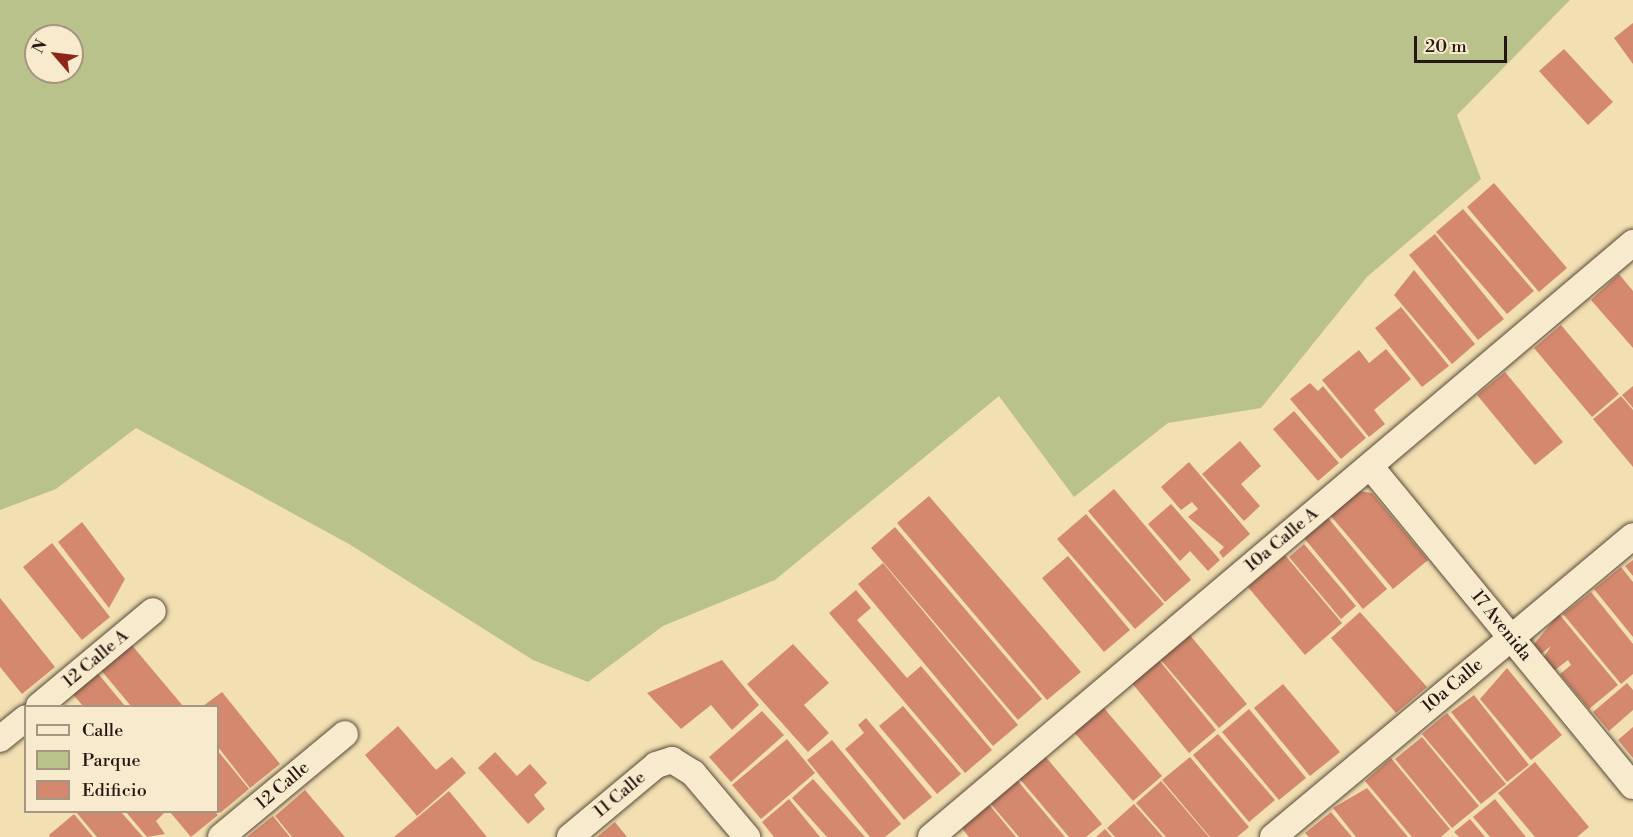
<!DOCTYPE html>
<html>
<head>
<meta charset="utf-8">
<style>
  body { margin:0 }
  #map { position:relative; width:1633px; height:837px; overflow:hidden; background:#f2dfb2; font-family:"Libre Bodoni",serif }
  div>[style] { position:absolute }
  [style*='--x'] { left:calc(var(--x)*1px); top:calc(var(--y)*1px); width:calc(var(--w)*1px); rotate:calc(var(--a)*1deg) }
  .green>* { inset:0; background:#bac28c }
  .building>* { inset:0; background:#d4896e }
  .roads { filter:drop-shadow(0 0 2px #584a3a) drop-shadow(0 0 2px #584a3a) }
  .street>* { height:26px; margin:-13px; padding:0 13px; transform-origin:13px; border-radius:13px; background:#f7eacd }
  span { translate:-50% -50%; white-space:nowrap; text-align:center; line-height:1.15; -webkit-text-stroke:4.5px #f7eacd; paint-order:stroke }
  .street-label { font-size:18px; color:#251812 }
  .legend { position:absolute; left:24px; top:705px; width:195px; height:108px; box-sizing:border-box; background:#f7eacd; border:2px solid #a39682; margin:0; padding:8px 10px; list-style:none; font-size:18px; color:#251812 }
  .legend li { display:flex; align-items:center; gap:12px; height:30px }
  .legend b { width:30px; border:2px solid #a39682 }
  .north { position:absolute; left:24px; top:24px; width:60px; height:60px; box-sizing:border-box; background:#f7eacd; border:2px solid #a39682; border-radius:50%; rotate:298deg; font-size:16px; font-weight:700; line-height:24px; text-align:center; color:#251812 }
  .north::after { content:''; display:block; margin:auto; width:21px; height:27px; background:#8f2418; clip-path:polygon(50% 0,100% 100%,50% 72%,0 100%) }
  .scale { position:absolute; left:1414px; top:36px; width:93px; height:27px; box-sizing:border-box; border:3px solid #251812; border-top:0; padding-left:8px; font-size:18px; line-height:21px; white-space:nowrap; color:#251812; -webkit-text-stroke:4px #f7eacd; paint-order:stroke }
</style>
</head>
<body>
<div id="map">
  <div class="green">
    <div style="clip-path:polygon(evenodd,0 0,1570px 0,1457px 115px,1481px 179px,1367px 277px,1261px 408px,1168px 423px,1074px 497px,999px 396px,775px 580px,663px 626px,588px 682px,533px 660px,349px 544px,136px 428px,56px 489px,0 510px,0 0,36px 36px,72px 36px,72px 72px,36px 72px,36px 36px)"></div>
  </div>
  <div class="building">
    <div style="clip-path:polygon(1633px 23px,1633px 64px,1614px 38px)"></div>
    <div style="clip-path:polygon(1564px 49px,1613px 102px,1588px 125px,1539px 71px)"></div>
    <div style="clip-path:polygon(1494px 183px,1567px 268px,1539px 292px,1467px 207px)"></div>
    <div style="clip-path:polygon(1463px 209px,1534px 291px,1507px 314px,1436px 232px)"></div>
    <div style="clip-path:polygon(1435px 234px,1504px 319px,1478px 340px,1409px 255px)"></div>
    <div style="clip-path:polygon(1414px 270px,1475px 344px,1452px 364px,1394px 295px)"></div>
    <div style="clip-path:polygon(1619px 274px,1633px 291px,1633px 348px,1591px 300px)"></div>
    <div style="clip-path:polygon(1401px 307px,1449px 366px,1422px 387px,1375px 328px)"></div>
    <div style="clip-path:polygon(1561px 325px,1619px 394px,1592px 417px,1534px 348px)"></div>
    <div style="clip-path:polygon(1386px 349px,1411px 379px,1374px 410px,1385px 424px,1369px 437px,1322px 380px,1359px 350px,1369px 363px)"></div>
    <div style="clip-path:polygon(1505px 372px,1563px 442px,1535px 465px,1477px 395px)"></div>
    <div style="clip-path:polygon(1310px 383px,1318px 391px,1323px 386px,1366px 438px,1341px 459px,1290px 399px)"></div>
    <div style="clip-path:polygon(1633px 386px,1633px 408px,1622px 395px)"></div>
    <div style="clip-path:polygon(1621px 396px,1633px 410px,1633px 467px,1593px 419px)"></div>
    <div style="clip-path:polygon(1294px 411px,1339px 463px,1318px 481px,1273px 429px)"></div>
    <div style="clip-path:polygon(1240px 441px,1261px 466px,1241px 484px,1260px 506px,1244px 521px,1202px 474px)"></div>
    <div style="clip-path:polygon(1189px 462px,1250px 534px,1223px 558px,1219px 552px,1224px 547px,1188px 517px,1198px 509px,1192px 502px,1181px 510px,1161px 487px)"></div>
    <div style="clip-path:polygon(1114px 489px,1191px 580px,1165px 602px,1088px 511px)"></div>
    <div style="clip-path:polygon(1359px 491px,1372px 493px,1428px 560px,1393px 589px,1330px 515px)"></div>
    <div style="clip-path:polygon(929px 496px,1081px 672px,1047px 700px,897px 523px)"></div>
    <div style="clip-path:polygon(1171px 504px,1220px 560px,1208px 571px,1190px 551px,1180px 561px,1148px 524px)"></div>
    <div style="clip-path:polygon(1086px 514px,1164px 604px,1135px 629px,1057px 539px)"></div>
    <div style="clip-path:polygon(1328px 518px,1387px 589px,1363px 609px,1304px 538px)"></div>
    <div style="clip-path:polygon(82px 522px,125px 579px,109px 608px,58px 542px)"></div>
    <div style="clip-path:polygon(895px 527px,1042px 699px,1018px 720px,871px 548px)"></div>
    <div style="clip-path:polygon(52px 543px,110px 617px,82px 640px,23px 567px)"></div>
    <div style="clip-path:polygon(1304px 544px,1356px 606px,1341px 619px,1289px 557px)"></div>
    <div style="clip-path:polygon(1285px 555px,1342px 623px,1305px 655px,1248px 587px)"></div>
    <div style="clip-path:polygon(1068px 556px,1130px 630px,1104px 652px,1042px 578px)"></div>
    <div style="clip-path:polygon(1633px 560px,1633px 576px,1625px 566px)"></div>
    <div style="clip-path:polygon(883px 563px,1018px 725px,993px 746px,858px 584px)"></div>
    <div style="clip-path:polygon(1621px 567px,1633px 582px,1633px 637px,1594px 589px)"></div>
    <div style="clip-path:polygon(856px 590px,871px 608px,857px 620px,907px 678px,921px 666px,992px 750px,965px 773px,829px 613px)"></div>
    <div style="clip-path:polygon(1591px 592px,1633px 644px,1633px 674px,1621px 684px,1563px 614px)"></div>
    <div style="clip-path:polygon(0 598px,55px 667px,22px 694px,0 667px)"></div>
    <div style="clip-path:polygon(1360px 612px,1427px 687px,1396px 713px,1331px 638px)"></div>
    <div style="clip-path:polygon(1559px 614px,1618px 685px,1589px 709px,1560px 674px,1571px 665px,1568px 660px,1555px 670px,1544px 657px,1551px 646px,1541px 654px,1534px 644px)"></div>
    <div style="clip-path:polygon(1189px 634px,1247px 704px,1219px 728px,1160px 659px)"></div>
    <div style="clip-path:polygon(130px 643px,183px 706px,131px 706px,100px 669px)"></div>
    <div style="clip-path:polygon(793px 644px,829px 683px,804px 705px,829px 733px,808px 752px,747px 684px)"></div>
    <div style="clip-path:polygon(722px 660px,759px 705px,732px 730px,711px 705px,681px 729px,647px 693px)"></div>
    <div style="clip-path:polygon(1159px 660px,1216px 730px,1189px 753px,1132px 683px)"></div>
    <div style="clip-path:polygon(1507px 668px,1562px 735px,1531px 760px,1480px 699px)"></div>
    <div style="clip-path:polygon(95px 670px,125px 706px,83px 706px,70px 691px)"></div>
    <div style="clip-path:polygon(1627px 683px,1633px 690px,1633px 710px,1609px 731px,1593px 712px)"></div>
    <div style="clip-path:polygon(1283px 684px,1340px 752px,1310px 776px,1254px 708px)"></div>
    <div style="clip-path:polygon(222px 692px,280px 764px,250px 788px,218px 747px,218px 706px,203px 706px)"></div>
    <div style="clip-path:polygon(1474px 695px,1529px 765px,1507px 782px,1451px 712px)"></div>
    <div style="clip-path:polygon(903px 706px,961px 774px,937px 794px,879px 726px)"></div>
    <div style="clip-path:polygon(1103px 707px,1162px 776px,1133px 801px,1074px 732px)"></div>
    <div style="clip-path:polygon(1249px 709px,1306px 778px,1279px 800px,1222px 732px)"></div>
    <div style="clip-path:polygon(762px 711px,784px 735px,731px 782px,709px 757px)"></div>
    <div style="clip-path:polygon(1447px 713px,1506px 784px,1481px 804px,1422px 734px)"></div>
    <div style="clip-path:polygon(866px 718px,932px 797px,904px 820px,845px 749px,864px 733px,858px 725px)"></div>
    <div style="clip-path:polygon(398px 726px,436px 770px,452px 757px,466px 773px,417px 816px,365px 755px)"></div>
    <div style="clip-path:polygon(1633px 727px,1633px 758px,1618px 740px)"></div>
    <div style="clip-path:polygon(1218px 734px,1275px 800px,1249px 822px,1193px 755px)"></div>
    <div style="clip-path:polygon(1422px 737px,1479px 806px,1452px 828px,1395px 759px)"></div>
    <div style="clip-path:polygon(787px 739px,815px 773px,761px 819px,732px 785px)"></div>
    <div style="clip-path:polygon(832px 740px,901px 824px,885px 837px,870px 837px,807px 760px)"></div>
    <div style="clip-path:polygon(218px 751px,249px 789px,220px 813px,218px 810px)"></div>
    <div style="clip-path:polygon(495px 752px,517px 776px,530px 764px,547px 783px,534px 795px,545px 809px,528px 824px,478px 768px)"></div>
    <div style="clip-path:polygon(1045px 756px,1102px 824px,1086px 837px,1069px 837px,1019px 778px)"></div>
    <div style="clip-path:polygon(1190px 757px,1249px 827px,1237px 837px,1210px 837px,1162px 780px)"></div>
    <div style="clip-path:polygon(1391px 758px,1450px 829px,1441px 837px,1412px 837px,1365px 781px)"></div>
    <div style="clip-path:polygon(1535px 762px,1589px 827px,1577px 837px,1535px 837px,1498px 793px)"></div>
    <div style="clip-path:polygon(813px 779px,865px 837px,827px 837px,792px 798px)"></div>
    <div style="clip-path:polygon(1017px 780px,1065px 837px,1019px 837px,990px 803px)"></div>
    <div style="clip-path:polygon(1161px 781px,1209px 837px,1166px 837px,1136px 803px)"></div>
    <div style="clip-path:polygon(1367px 788px,1408px 837px,1356px 837px,1333px 808px)"></div>
    <div style="clip-path:polygon(305px 790px,345px 837px,292px 837px,275px 816px)"></div>
    <div style="clip-path:polygon(449px 791px,487px 837px,394px 837px)"></div>
    <div style="clip-path:polygon(789px 799px,820px 837px,774px 837px,762px 822px)"></div>
    <div style="clip-path:polygon(1495px 799px,1526px 837px,1490px 837px,1473px 817px)"></div>
    <div style="clip-path:polygon(987px 802px,1016px 837px,969px 837px,959px 825px)"></div>
    <div style="clip-path:polygon(1134px 804px,1163px 837px,1115px 837px,1107px 828px)"></div>
    <div style="clip-path:polygon(76px 812px,121px 812px,143px 837px,97px 837px)"></div>
    <div style="clip-path:polygon(126px 812px,165px 812px,156px 821px,165px 834px,147px 837px)"></div>
    <div style="clip-path:polygon(170px 812px,215px 812px,218px 815px,191px 837px)"></div>
    <div style="clip-path:polygon(1331px 812px,1352px 837px,1309px 837px,1305px 833px)"></div>
    <div style="clip-path:polygon(74px 814px,93px 837px,50px 837px,49px 835px)"></div>
    <div style="clip-path:polygon(273px 816px,290px 837px,247px 837px)"></div>
    <div style="clip-path:polygon(1470px 819px,1485px 837px,1459px 837px,1454px 832px)"></div>
    <div style="clip-path:polygon(615px 822px,627px 837px,597px 837px)"></div>
    <div style="clip-path:polygon(1105px 829px,1112px 837px,1096px 837px)"></div>
  </div>
  <div class="roads">
    <div class="street">
      <div style="--x:1370;--y:466;--w:414;--a:50.6"></div>
      <div style="--x:39;--y:706;--w:148;--a:-39.8"></div>
      <div style="--x:0;--y:739;--w:33;--a:-39"></div>
      <div style="--x:221;--y:837;--w:161;--a:-39.7"></div>
      <div style="--x:570;--y:837;--w:112;--a:-39.9"></div>
      <div style="--x:656;--y:765;--w:17;--a:-17"></div>
      <div style="--x:672;--y:760;--w:25;--a:32"></div>
      <div style="--x:693;--y:773;--w:84;--a:49.8"></div>
      <div style="--x:931;--y:837;--w:920;--a:-40.24"></div>
      <div style="--x:1273;--y:837;--w:469;--a:-39.9"></div>
    </div>
  </div>
  <div class="street-label">
    <span style="left:1282px;top:540px;rotate:-40deg">10a Calle A</span>
    <span style="left:1501px;top:626px;rotate:51deg">17 Avenida</span>
    <span style="left:96px;top:659px;rotate:-40deg">12 Calle A</span>
    <span style="left:1453px;top:686px;rotate:-40deg">10a Calle</span>
    <span style="left:283px;top:786px;rotate:-40deg">12 Calle</span>
    <span style="left:620px;top:795px;rotate:-40deg">11 Calle</span>
  </div>
  <ul class="legend">
  <li><b style="height:8px;background:#f7eacd"></b>Calle</li>
  <li><b style="height:16px;background:#bac28c"></b>Parque</li>
  <li><b style="height:16px;background:#d4896e"></b>Edificio</li>
  </ul>
  <div class="north">N</div>
  <div class="scale">20 m</div>
</div>
</body>
</html>
